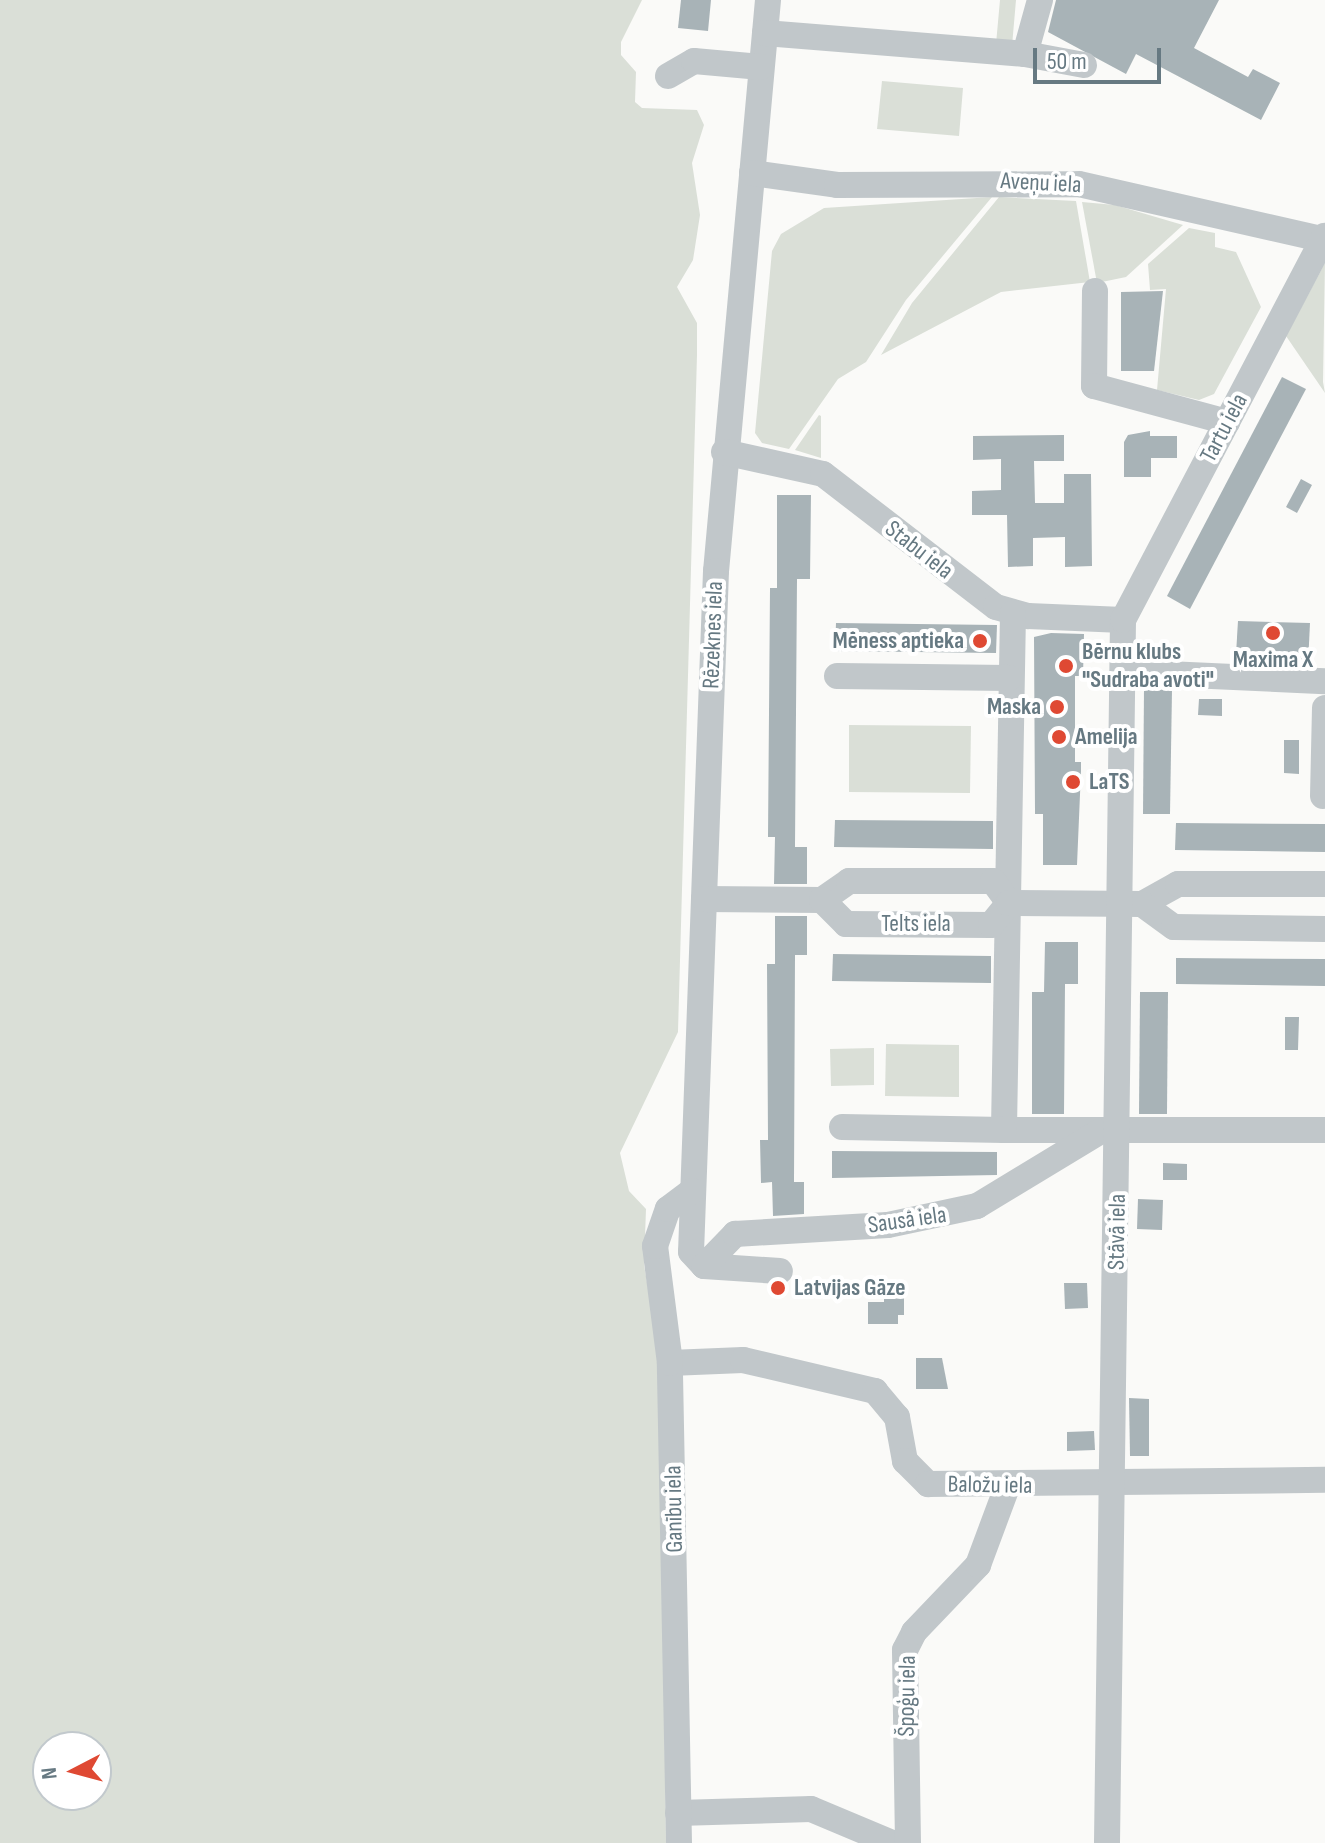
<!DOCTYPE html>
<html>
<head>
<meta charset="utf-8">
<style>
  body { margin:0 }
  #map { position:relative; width:1325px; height:1843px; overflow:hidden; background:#fafaf8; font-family:"Sofia Sans Condensed",sans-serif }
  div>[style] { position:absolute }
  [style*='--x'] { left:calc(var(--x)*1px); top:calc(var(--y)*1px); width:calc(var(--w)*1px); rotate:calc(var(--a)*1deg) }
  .green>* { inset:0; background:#dadfd7 }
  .building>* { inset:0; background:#a8b3b7 }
  .minor>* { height:26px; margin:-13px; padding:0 13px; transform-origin:13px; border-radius:13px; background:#c1c7ca }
  .dots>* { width:22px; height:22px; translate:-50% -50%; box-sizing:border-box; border:4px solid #fff; border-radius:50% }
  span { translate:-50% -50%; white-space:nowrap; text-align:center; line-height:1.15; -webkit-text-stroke:8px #fff; paint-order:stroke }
  .street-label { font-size:24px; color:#667982 }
  .poi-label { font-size:24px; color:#667982; font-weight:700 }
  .right { translate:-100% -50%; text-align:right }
  .left { translate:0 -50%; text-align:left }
  .north { position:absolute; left:32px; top:1731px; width:80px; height:80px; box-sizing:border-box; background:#fff; border:2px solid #c2c9cd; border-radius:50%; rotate:264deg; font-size:22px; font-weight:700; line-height:32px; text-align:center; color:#667982 }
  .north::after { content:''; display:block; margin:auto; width:28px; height:36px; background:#df4933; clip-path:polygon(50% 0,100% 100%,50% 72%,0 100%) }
  .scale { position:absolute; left:1033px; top:48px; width:128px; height:36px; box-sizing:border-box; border:4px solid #667982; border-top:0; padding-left:10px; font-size:24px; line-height:28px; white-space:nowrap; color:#667982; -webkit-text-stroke:6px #fff; paint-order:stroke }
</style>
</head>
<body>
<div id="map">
  <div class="green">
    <div style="clip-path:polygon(evenodd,0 0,642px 0,621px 42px,621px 55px,636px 72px,635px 102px,642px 108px,697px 110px,704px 125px,692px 163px,700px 215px,693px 260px,677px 287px,697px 323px,697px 355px,678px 1032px,620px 1153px,629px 1191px,646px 1209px,644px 1265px,660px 1357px,666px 1843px,0 1843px,0 0,48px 1747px,96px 1747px,96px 1795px,48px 1795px,48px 1747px)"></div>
    <div style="clip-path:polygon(1000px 0,1016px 0,1012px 46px,996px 44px)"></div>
    <div style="clip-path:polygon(882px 81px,963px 88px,959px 136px,877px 129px)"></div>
    <div style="clip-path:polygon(992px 197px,906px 300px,866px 362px,838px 379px,789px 449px,762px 443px,755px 433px,772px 251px,781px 234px,824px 208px)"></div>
    <div style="clip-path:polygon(999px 197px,1076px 201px,1090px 282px,1001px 292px,881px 355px,912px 303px)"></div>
    <div style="clip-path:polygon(1082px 202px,1115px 205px,1183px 225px,1126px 277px,1097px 283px)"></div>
    <div style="clip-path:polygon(1189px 228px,1215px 233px,1215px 247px,1236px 252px,1261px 307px,1214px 394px,1199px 400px,1157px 390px,1166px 289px,1150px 290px,1148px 264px)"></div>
    <div style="clip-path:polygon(1325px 263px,1323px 382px,1325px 393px,1286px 336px)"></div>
    <div style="clip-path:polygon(819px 415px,821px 416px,821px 458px,795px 450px)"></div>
    <div style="clip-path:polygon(849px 725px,971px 726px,970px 793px,849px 792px)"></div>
    <div style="clip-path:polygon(886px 1044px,959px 1045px,959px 1097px,885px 1096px)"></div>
    <div style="clip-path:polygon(874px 1048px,874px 1085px,831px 1086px,830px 1049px)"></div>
  </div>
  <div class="building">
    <div style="clip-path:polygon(681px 0,711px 0,708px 31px,678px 28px)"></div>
    <div style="clip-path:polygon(1056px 0,1219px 0,1194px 48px,1248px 77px,1253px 69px,1280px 83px,1261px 120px,1136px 54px,1126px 74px,1048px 32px)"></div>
    <div style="clip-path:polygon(1163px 291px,1154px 371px,1121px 371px,1121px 292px)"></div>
    <div style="clip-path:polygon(1282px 377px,1306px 389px,1190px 609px,1167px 596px)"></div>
    <div style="clip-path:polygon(1150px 431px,1150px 436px,1177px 436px,1177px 458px,1151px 458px,1151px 477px,1124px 477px,1124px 442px,1128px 435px)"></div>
    <div style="clip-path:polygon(1064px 435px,1064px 461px,1034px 461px,1035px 503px,1064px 503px,1064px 474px,1091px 474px,1092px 566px,1065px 567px,1065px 537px,1033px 538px,1033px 566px,1008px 567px,1007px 515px,972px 515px,972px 491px,1001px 490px,1001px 459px,973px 460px,973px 436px)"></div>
    <div style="clip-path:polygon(1301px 479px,1312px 485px,1297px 513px,1286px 507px)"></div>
    <div style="clip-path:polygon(777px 495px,811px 495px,810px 579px,797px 579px,795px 847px,807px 847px,807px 884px,774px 884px,775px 837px,768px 837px,770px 588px,777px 588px)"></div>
    <div style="clip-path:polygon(1238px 621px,1310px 623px,1308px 664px,1236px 654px)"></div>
    <div style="clip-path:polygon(836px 623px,997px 625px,996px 653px,835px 651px)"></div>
    <div style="clip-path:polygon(1051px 633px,1084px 634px,1083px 676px,1075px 676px,1075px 762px,1081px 762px,1081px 771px,1077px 865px,1043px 865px,1043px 814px,1035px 814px,1034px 637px)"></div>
    <div style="clip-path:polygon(1144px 689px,1172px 690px,1170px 814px,1143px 814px)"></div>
    <div style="clip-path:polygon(1199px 699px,1222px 699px,1222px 716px,1198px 715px)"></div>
    <div style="clip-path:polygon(1284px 740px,1299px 740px,1299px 774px,1284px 773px)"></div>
    <div style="clip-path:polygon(835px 820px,993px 821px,993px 849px,834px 847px)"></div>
    <div style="clip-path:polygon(1176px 823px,1325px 824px,1325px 852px,1175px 850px)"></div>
    <div style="clip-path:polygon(775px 916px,807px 916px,807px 955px,795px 955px,794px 1182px,804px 1182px,804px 1214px,773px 1216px,772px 1182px,761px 1183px,760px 1140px,768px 1140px,767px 964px,775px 964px)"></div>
    <div style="clip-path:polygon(1045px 942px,1078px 942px,1078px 984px,1065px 984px,1064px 1114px,1032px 1114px,1032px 992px,1044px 992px)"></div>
    <div style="clip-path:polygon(833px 954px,991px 956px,991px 983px,832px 981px)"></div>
    <div style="clip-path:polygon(1176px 958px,1325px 959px,1325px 986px,1176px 984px)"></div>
    <div style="clip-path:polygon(1140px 992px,1168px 992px,1167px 1114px,1139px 1114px)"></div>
    <div style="clip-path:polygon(1285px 1017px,1299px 1017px,1298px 1050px,1285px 1050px)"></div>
    <div style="clip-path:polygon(832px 1151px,997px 1152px,997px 1175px,832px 1178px)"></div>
    <div style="clip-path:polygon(1163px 1163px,1187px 1164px,1187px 1180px,1163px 1180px)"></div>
    <div style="clip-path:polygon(1138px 1199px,1163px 1200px,1162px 1230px,1137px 1229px)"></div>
    <div style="clip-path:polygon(1064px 1283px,1087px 1283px,1088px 1308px,1065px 1309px)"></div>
    <div style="clip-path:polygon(884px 1290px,904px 1290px,904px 1315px,898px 1315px,898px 1324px,868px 1324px,868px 1302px,884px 1302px)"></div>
    <div style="clip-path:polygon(916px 1358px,942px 1358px,948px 1389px,916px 1389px)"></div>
    <div style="clip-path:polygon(1129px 1398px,1149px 1399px,1149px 1456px,1130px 1456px)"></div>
    <div style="clip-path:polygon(1094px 1431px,1095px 1450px,1067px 1451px,1067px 1432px)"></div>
  </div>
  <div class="minor">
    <div style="--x:768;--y:0;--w:573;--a:95.2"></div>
    <div style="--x:716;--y:571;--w:681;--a:92.1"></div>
    <div style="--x:691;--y:1252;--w:19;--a:47"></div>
    <div style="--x:704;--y:1266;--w:76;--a:3.8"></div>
    <div style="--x:1040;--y:0;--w:56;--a:105.5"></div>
    <div style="--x:1025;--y:54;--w:60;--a:10.6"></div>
    <div style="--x:765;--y:33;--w:261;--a:4.6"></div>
    <div style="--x:668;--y:76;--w:30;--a:-30"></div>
    <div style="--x:694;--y:61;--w:67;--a:5.1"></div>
    <div style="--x:752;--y:173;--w:86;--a:8"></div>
    <div style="--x:837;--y:185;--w:242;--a:-0.2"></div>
    <div style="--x:1079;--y:184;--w:252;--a:12.8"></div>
    <div style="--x:1095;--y:291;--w:95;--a:90.6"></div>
    <div style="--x:1094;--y:386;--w:138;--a:15.1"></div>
    <div style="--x:724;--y:452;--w:101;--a:12.5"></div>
    <div style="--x:823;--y:474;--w:218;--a:37.6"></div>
    <div style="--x:996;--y:607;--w:33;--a:16"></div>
    <div style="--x:1028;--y:616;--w:95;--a:2.4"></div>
    <div style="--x:1013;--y:613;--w:517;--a:91"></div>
    <div style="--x:1004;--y:1130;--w:321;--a:0"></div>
    <div style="--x:1123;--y:672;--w:202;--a:2.6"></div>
    <div style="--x:837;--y:676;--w:172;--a:0.7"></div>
    <div style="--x:1323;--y:796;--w:88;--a:-88.7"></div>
    <div style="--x:704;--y:899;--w:118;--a:0.5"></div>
    <div style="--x:822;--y:900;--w:33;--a:-35"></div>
    <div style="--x:849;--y:881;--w:144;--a:0"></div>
    <div style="--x:993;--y:881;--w:27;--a:54"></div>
    <div style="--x:822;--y:900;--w:34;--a:45"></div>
    <div style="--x:846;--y:924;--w:145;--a:0.4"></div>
    <div style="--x:991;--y:925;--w:28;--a:-51"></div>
    <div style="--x:1009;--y:903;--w:133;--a:0.4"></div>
    <div style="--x:1142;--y:904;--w:41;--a:-29.1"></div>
    <div style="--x:1178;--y:884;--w:147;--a:0"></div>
    <div style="--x:1142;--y:904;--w:39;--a:36"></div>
    <div style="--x:1174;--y:927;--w:151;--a:0.8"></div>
    <div style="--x:842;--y:1127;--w:162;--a:1.1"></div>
    <div style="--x:704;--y:1266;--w:45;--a:-45.9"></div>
    <div style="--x:735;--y:1234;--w:153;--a:-3.4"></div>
    <div style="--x:888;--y:1225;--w:91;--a:-12.1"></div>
    <div style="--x:977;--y:1206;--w:143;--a:-31.2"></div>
    <div style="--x:670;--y:1363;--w:73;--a:-2.4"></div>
    <div style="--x:743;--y:1360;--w:136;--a:13.2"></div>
    <div style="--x:875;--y:1391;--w:34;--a:50"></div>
    <div style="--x:897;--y:1417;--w:45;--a:79.7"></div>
    <div style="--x:905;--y:1461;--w:33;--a:45"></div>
    <div style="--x:928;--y:1484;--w:397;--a:-0.6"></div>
    <div style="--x:678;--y:1813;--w:133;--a:-1.7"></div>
    <div style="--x:811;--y:1809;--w:88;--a:22.8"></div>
    <div style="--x:679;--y:1843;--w:480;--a:-91.1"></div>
    <div style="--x:670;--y:1363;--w:118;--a:-97.3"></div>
    <div style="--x:655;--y:1246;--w:39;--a:-71"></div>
    <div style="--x:668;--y:1209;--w:30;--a:-37"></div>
    <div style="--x:908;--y:1843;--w:193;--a:-90.9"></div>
    <div style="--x:905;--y:1650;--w:20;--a:-63"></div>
    <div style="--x:914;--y:1632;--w:93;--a:-46.3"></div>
    <div style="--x:978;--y:1565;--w:83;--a:-69.6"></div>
    <div style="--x:1107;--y:1843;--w:1223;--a:-89.25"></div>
    <div style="--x:1123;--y:620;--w:434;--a:-62.3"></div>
  </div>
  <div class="dots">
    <div style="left:1273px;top:633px;background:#df4933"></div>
    <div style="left:980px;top:641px;background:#df4933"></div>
    <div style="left:1066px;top:666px;background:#df4933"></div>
    <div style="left:1057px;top:707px;background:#df4933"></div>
    <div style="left:1059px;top:737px;background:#df4933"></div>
    <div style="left:1073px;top:782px;background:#df4933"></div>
    <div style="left:778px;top:1288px;background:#df4933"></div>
  </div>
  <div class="street-label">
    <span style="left:1041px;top:183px;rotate:3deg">Aveņu iela</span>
    <span style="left:1224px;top:428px;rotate:-62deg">Tartu iela</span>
    <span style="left:919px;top:550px;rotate:38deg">Stabu iela</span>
    <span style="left:713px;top:635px;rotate:-88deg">Rēzeknes iela</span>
    <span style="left:916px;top:924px">Telts iela</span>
    <span style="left:907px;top:1220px;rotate:-8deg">Sausā iela</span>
    <span style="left:1117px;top:1232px;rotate:-89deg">Stāvā iela</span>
    <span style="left:990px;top:1485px;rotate:1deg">Baložu iela</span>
    <span style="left:674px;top:1509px;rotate:-91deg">Ganību iela</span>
    <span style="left:907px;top:1696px;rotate:-89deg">Špoģu iela</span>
  </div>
  <div class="poi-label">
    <span class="right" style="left:964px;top:641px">Mēness aptieka</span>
    <span class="left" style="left:1082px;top:666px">Bērnu klubs<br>"Sudraba avoti"</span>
    <span style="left:1273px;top:660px">Maxima X</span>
    <span class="right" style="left:1041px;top:707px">Maska</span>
    <span class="left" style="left:1075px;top:737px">Amelija</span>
    <span class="left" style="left:1089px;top:782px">LaTS</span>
    <span class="left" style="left:794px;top:1288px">Latvijas Gāze</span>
  </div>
  <div class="north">N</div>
  <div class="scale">50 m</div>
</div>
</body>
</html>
